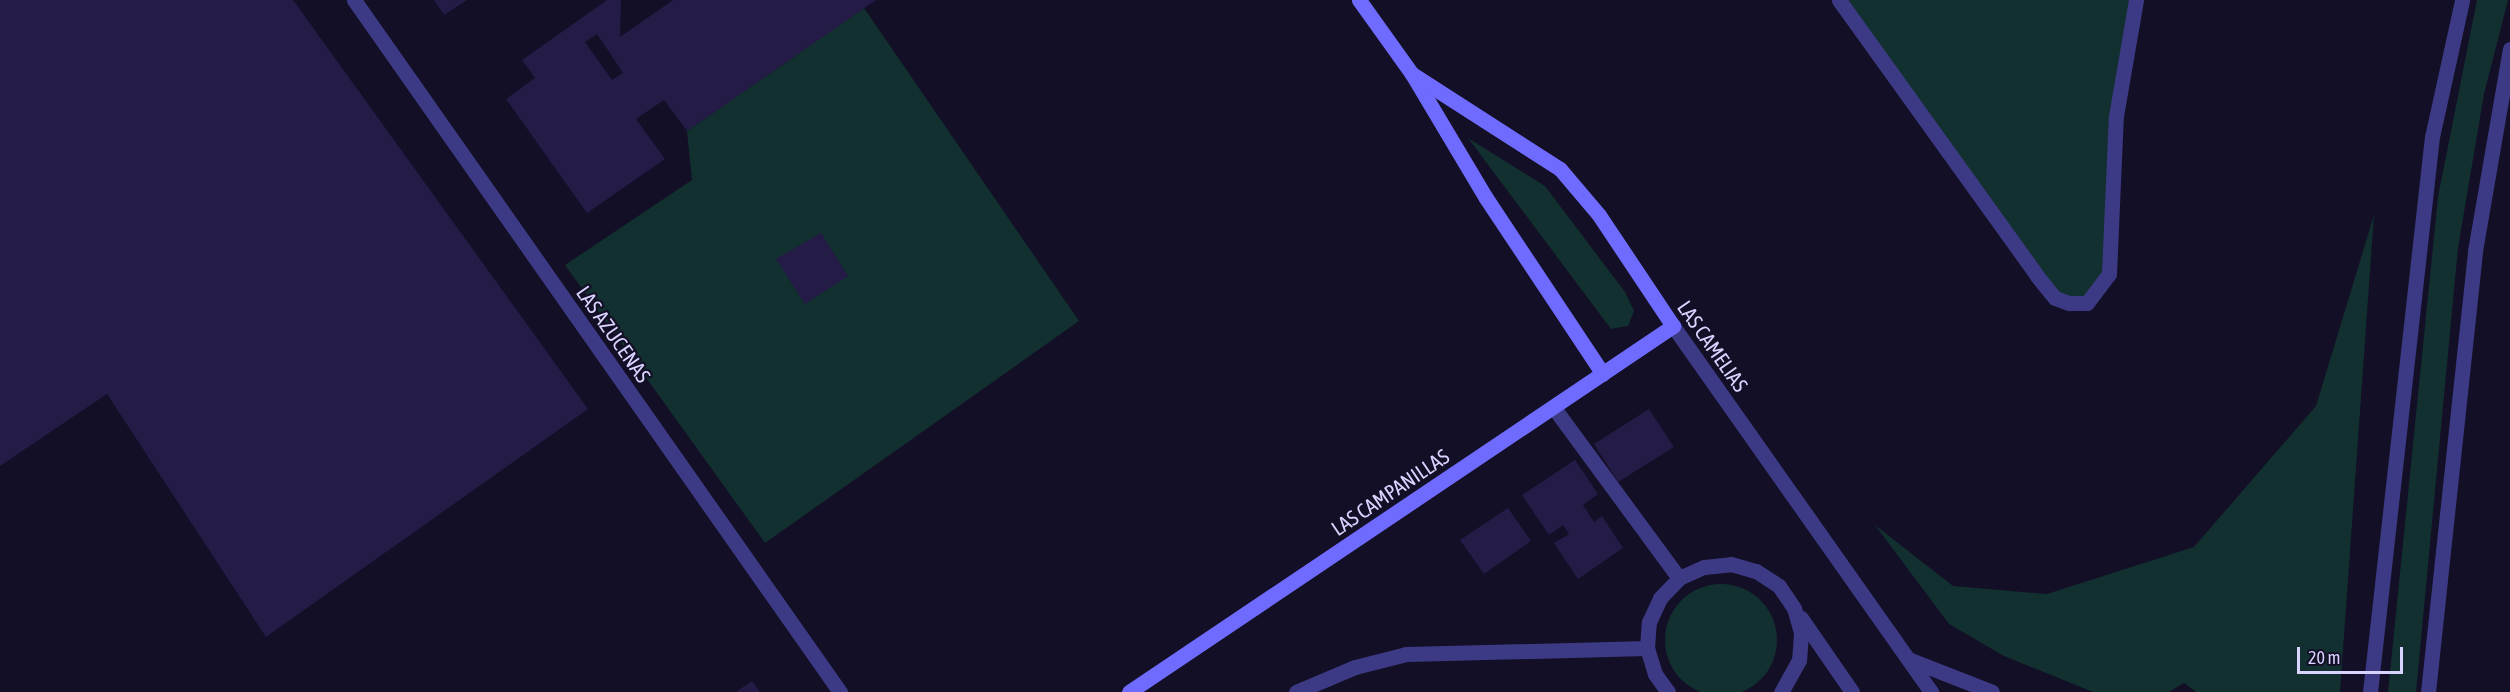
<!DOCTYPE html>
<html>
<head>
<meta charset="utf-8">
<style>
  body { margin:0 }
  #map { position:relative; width:2510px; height:692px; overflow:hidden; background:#130f26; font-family:"Asap Condensed",sans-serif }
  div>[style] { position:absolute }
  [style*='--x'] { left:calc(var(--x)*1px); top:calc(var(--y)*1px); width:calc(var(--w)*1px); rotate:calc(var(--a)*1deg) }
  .green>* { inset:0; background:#12302f }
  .round { border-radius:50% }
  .building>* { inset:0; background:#241b47 }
  .street>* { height:15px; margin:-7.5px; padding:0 7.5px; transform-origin:7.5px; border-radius:7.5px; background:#3d3a85 }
  .secondary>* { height:15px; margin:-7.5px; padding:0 7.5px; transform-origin:7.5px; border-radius:7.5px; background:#6f6bff }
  span { translate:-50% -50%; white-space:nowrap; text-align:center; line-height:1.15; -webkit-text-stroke:4.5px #130f26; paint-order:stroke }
  .street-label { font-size:21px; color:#d9d4ff }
  .scale { position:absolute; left:2297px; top:647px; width:106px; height:27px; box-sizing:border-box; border:3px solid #d9d4ff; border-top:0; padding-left:8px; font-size:18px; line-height:21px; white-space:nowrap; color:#d9d4ff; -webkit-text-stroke:4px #130f26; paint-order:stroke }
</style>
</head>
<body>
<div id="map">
  <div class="green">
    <div style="clip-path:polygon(1839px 0,2138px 0,2122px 68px,2109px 274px,2087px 303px,2055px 298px)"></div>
    <div style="clip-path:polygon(2477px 0,2508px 0,2484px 94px,2458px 248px,2416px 692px,2388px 692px,2438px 197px)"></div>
    <div style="clip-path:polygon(864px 8px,1079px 321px,765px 543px,565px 265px,692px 180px,687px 131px)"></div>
    <div style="clip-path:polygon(1468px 138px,1545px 186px,1625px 292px,1634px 311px,1628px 326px,1611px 329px)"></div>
    <div style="clip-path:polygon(2374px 215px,2340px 692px,2196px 692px,2184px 683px,2169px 692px,2093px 692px,2004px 656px,1949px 624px,1875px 525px,1953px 586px,2047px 594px,2194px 547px,2316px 406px)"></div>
    <div class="round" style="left:1665px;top:584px;width:112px;height:112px"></div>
  </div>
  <div class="building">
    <div style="clip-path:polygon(0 0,293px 0,588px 409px,266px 637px,107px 394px,0 466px)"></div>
    <div style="clip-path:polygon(434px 0,467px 0,444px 15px)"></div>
    <div style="clip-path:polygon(evenodd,607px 0,621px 0,620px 37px,673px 0,876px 0,687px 131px,664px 100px,636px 119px,665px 159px,587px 213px,506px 99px,535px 78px,522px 60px,607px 0,597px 34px,623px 73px,612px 80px,585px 42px,597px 34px)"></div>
    <div style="clip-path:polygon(821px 233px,848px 276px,805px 304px,776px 259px)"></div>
    <div style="clip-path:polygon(1649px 409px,1674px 447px,1618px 482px,1594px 444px)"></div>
    <div style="clip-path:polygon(1575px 460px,1598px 494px,1583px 505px,1594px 522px,1602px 516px,1623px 548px,1578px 579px,1554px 543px,1569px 534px,1563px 525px,1549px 535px,1522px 495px)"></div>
    <div style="clip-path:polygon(1508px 508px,1531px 541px,1484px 574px,1460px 540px)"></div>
    <div style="clip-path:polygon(752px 681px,760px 692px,736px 692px)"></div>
  </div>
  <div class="street">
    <div style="--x:354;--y:0;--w:846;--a:54.92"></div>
    <div style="--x:1839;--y:0;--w:340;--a:54.3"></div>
    <div style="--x:2037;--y:276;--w:28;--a:51"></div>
    <div style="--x:2055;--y:298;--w:15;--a:20"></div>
    <div style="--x:2069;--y:303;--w:18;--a:0"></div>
    <div style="--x:2087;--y:303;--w:36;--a:-53"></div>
    <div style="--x:2109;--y:274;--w:158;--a:-87.5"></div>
    <div style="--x:2116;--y:116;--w:118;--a:-80.2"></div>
    <div style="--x:1673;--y:326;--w:448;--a:54.8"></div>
    <div style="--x:1554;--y:408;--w:211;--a:53.7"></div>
    <div style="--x:1801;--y:618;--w:90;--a:55.4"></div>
    <div style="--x:1908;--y:659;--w:90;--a:21.4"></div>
    <div style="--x:1296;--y:692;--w:64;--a:-23"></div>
    <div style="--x:1355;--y:667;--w:53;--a:-14.3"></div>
    <div style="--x:1406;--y:654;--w:241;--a:-1.4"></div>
    <div style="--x:1668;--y:692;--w:22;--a:-126"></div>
    <div style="--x:1655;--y:674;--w:27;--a:-107"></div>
    <div style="--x:1647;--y:648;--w:26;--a:-86"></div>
    <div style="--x:1649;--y:622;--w:26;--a:-65"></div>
    <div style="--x:1660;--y:598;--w:28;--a:-46"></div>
    <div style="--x:1679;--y:578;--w:27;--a:-24"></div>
    <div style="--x:1704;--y:567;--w:27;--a:-6"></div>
    <div style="--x:1731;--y:564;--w:26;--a:16"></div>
    <div style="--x:1756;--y:571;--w:27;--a:33"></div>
    <div style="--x:1779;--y:586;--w:27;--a:56"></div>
    <div style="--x:1794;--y:608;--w:26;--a:74"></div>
    <div style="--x:1801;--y:633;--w:27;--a:94"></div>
    <div style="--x:1799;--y:660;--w:37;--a:119"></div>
    <div style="--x:2370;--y:692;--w:558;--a:-83.63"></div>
    <div style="--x:2432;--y:137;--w:140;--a:-77.6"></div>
    <div style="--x:2428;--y:692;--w:443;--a:-83.9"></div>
    <div style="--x:2475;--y:251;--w:205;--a:-80.2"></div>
  </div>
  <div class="secondary">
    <div style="--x:1359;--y:0;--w:91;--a:54.4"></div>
    <div style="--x:1412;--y:74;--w:144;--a:59.2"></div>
    <div style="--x:1486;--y:198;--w:211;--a:56.4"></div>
    <div style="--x:1129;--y:692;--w:656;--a:-33.93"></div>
    <div style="--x:1673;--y:326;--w:133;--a:-123.7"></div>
    <div style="--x:1599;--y:215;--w:60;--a:-130.3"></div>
    <div style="--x:1560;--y:169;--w:176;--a:-147.3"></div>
  </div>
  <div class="street-label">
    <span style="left:614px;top:334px;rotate:55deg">LAS AZUCENAS</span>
    <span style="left:1713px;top:346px;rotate:55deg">LAS CAMELIAS</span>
    <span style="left:1390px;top:492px;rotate:-34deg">LAS CAMPANILLAS</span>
  </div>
  <div class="scale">20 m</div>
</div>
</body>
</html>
